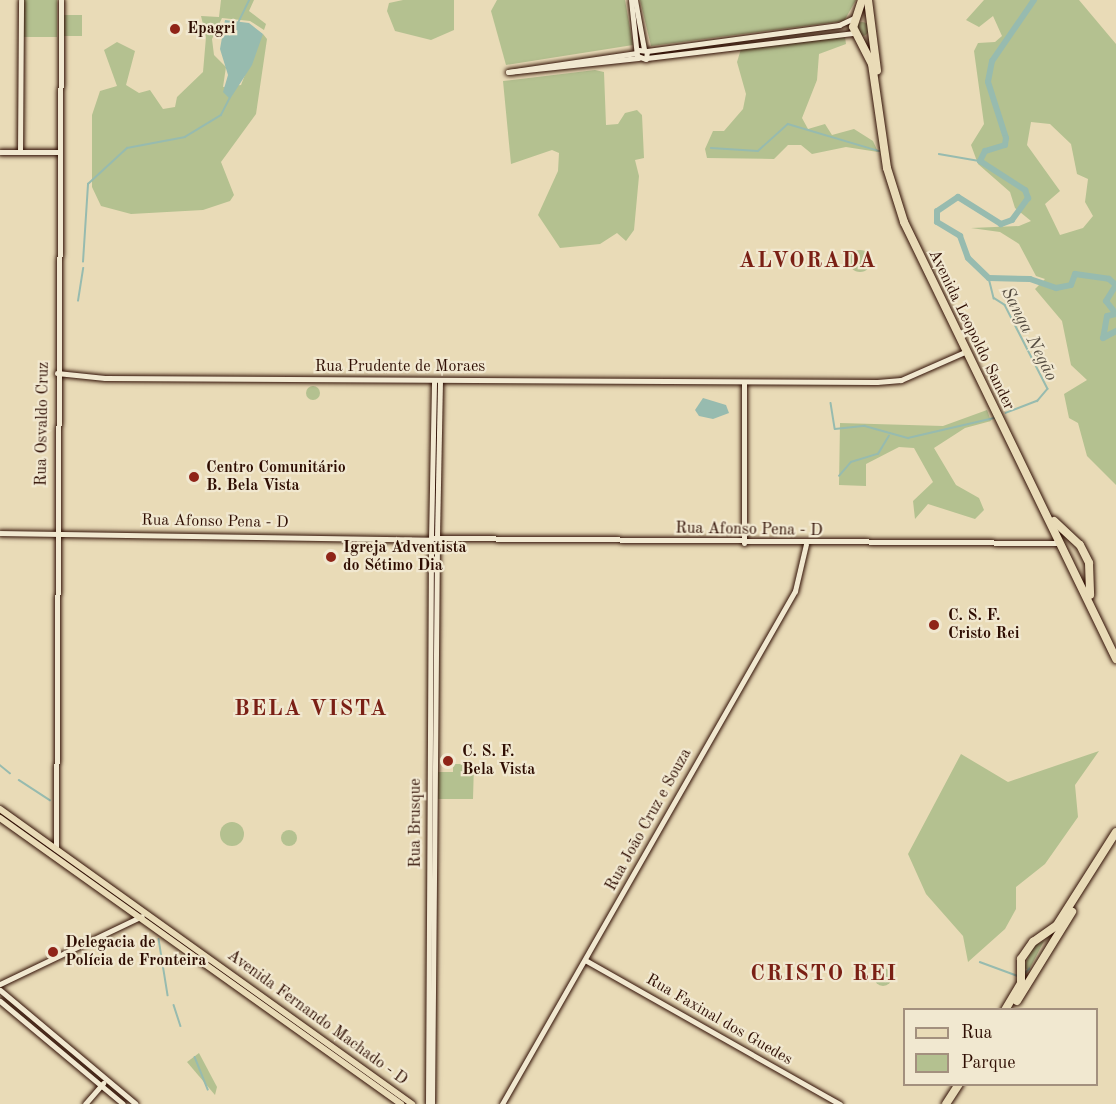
<!DOCTYPE html>
<html>
<head>
<meta charset="utf-8">
<style>
  body { margin:0 }
  #map { position:relative; width:1116px; height:1104px; overflow:hidden; background:#e9dbb7; font-family:"Old Standard TT",serif }
  div>[style] { position:absolute }
  [style*='--x'] { left:calc(var(--x)*1px); top:calc(var(--y)*1px); width:calc(var(--w)*1px); rotate:calc(var(--a)*1deg) }
  .green>* { inset:0; background:#b4c190 }
  .round { border-radius:50% }
  .water>* { inset:0; background:#97bbaf }
  .stream>* { height:1.5px; margin:-0.75px; padding:0 0.75px; transform-origin:0.75px; border-radius:0.75px; background:#97bbaf }
  .river>* { height:6px; margin:-3px; padding:0 3px; transform-origin:3px; border-radius:3px; background:#97bbaf }
  .roads { filter:drop-shadow(0 0 2px #2e0d02) drop-shadow(0 0 2px #2e0d02) }
  .secondary>* { height:5px; margin:-2.5px; padding:0 2.5px; transform-origin:2.5px; border-radius:2.5px; background:#f1e8d0 }
  .primary>* { height:6px; margin:-3px; padding:0 3px; transform-origin:3px; border-radius:3px; background:#e9dbb7 }
  .highway>* { height:8px; margin:-4px; padding:0 4px; transform-origin:4px; border-radius:4px; background:#e9dbb7 }
  .dots>* { width:16px; height:16px; translate:-50% -50%; box-sizing:border-box; border:3px solid #f1e8d0; border-radius:50% }
  span { translate:-50% -50%; white-space:nowrap; text-align:center; line-height:1.15; -webkit-text-stroke:4.5px #f1e8d0; paint-order:stroke }
  .poi-label { font-size:16px; color:#2e0d02; font-weight:700 }
  .left { translate:0 -50%; text-align:left }
  .street-label { font-size:16px; color:#2e0d02 }
  .water-label { font-size:18px; color:#534a3f; font-style:italic }
  .district-label { font-size:22px; color:#7a1f14; font-weight:700; letter-spacing:1.5px }
  .legend { position:absolute; left:903px; top:1008px; width:195px; height:78px; box-sizing:border-box; background:#f1e8d0; border:2px solid #a3907e; margin:0; padding:8px 10px; list-style:none; font-size:18px; color:#2e0d02 }
  .legend li { display:flex; align-items:center; gap:12px; height:30px }
  .legend b { width:30px; border:2px solid #a3907e }
</style>
</head>
<body>
<div id="map">
  <div class="green">
    <div style="clip-path:polygon(23px 0,57px 0,57px 37px,23px 37px)"></div>
    <div style="clip-path:polygon(221px 0,254px 0,249px 11px,266px 24px,264px 30px,250px 21px,222px 18px,212px 39px,214px 55px,226px 67px,223px 87px,241px 85px,260px 37px,263px 34px,267px 39px,256px 114px,221px 162px,234px 195px,230px 201px,203px 210px,131px 214px,101px 206px,92px 187px,92px 115px,100px 91px,117px 86px,104px 50px,117px 42px,135px 51px,126px 85px,139px 93px,150px 90px,163px 109px,175px 107px,177px 97px,203px 72px,206px 37px,201px 16px,219px 17px)"></div>
    <div style="clip-path:polygon(403px 0,454px 0,454px 30px,431px 40px,395px 31px,387px 11px,389px 3px)"></div>
    <div style="clip-path:polygon(497px 0,625px 0,633px 45px,506px 65px,491px 11px)"></div>
    <div style="clip-path:polygon(640px 0,856px 0,844px 21px,651px 46px)"></div>
    <div style="clip-path:polygon(evenodd,984px 0,1079px 0,1116px 44px,1116px 485px,1087px 456px,1078px 423px,1069px 418px,1064px 394px,1087px 380px,1071px 365px,1062px 321px,1035px 289px,1045px 279px,1036px 276px,1019px 244px,1000px 232px,971px 228px,1019px 226px,1031px 221px,1015px 208px,1010px 192px,978px 164px,971px 145px,984px 124px,974px 51px,978px 43px,995px 42px,1002px 36px,993px 16px,979px 27px,966px 20px,984px 0,1031px 122px,1050px 124px,1071px 144px,1077px 174px,1088px 179px,1085px 202px,1093px 216px,1083px 228px,1060px 235px,1045px 204px,1060px 191px,1027px 145px,1031px 122px)"></div>
    <div style="clip-path:polygon(63px 15px,82px 15px,82px 36px,63px 36px)"></div>
    <div class="round" style="left:855px;top:22px;width:14px;height:14px"></div>
    <div style="clip-path:polygon(845px 37px,846px 44px,819px 54px,817px 80px,802px 118px,808px 129px,825px 124px,832px 135px,854px 129px,873px 141px,878px 152px,846px 147px,812px 154px,801px 145px,788px 145px,774px 159px,707px 158px,705px 149px,713px 131px,724px 131px,743px 109px,746px 94px,737px 62px,741px 49px)"></div>
    <div style="clip-path:polygon(595px 70px,604px 72px,606px 125px,618px 124px,625px 113px,637px 110px,642px 115px,644px 158px,635px 160px,639px 176px,634px 230px,626px 241px,617px 233px,600px 244px,560px 248px,538px 215px,558px 171px,559px 153px,552px 150px,511px 164px,503px 81px)"></div>
    <div class="round" style="left:849px;top:250px;width:22px;height:22px"></div>
    <div class="round" style="left:306px;top:386px;width:14px;height:14px"></div>
    <div style="clip-path:polygon(987px 410px,991px 421px,965px 428px,934px 448px,956px 485px,979px 498px,984px 510px,975px 519px,928px 504px,915px 519px,913px 501px,933px 482px,914px 448px,899px 447px,866px 464px,866px 486px,839px 485px,840px 423px,943px 426px)"></div>
    <div style="clip-path:polygon(1099px 751px,1075px 785px,1078px 817px,1045px 864px,1016px 887px,1016px 909px,1005px 929px,968px 962px,963px 936px,926px 894px,908px 854px,961px 754px,1008px 782px)"></div>
    <div style="clip-path:polygon(453px 764px,474px 764px,473px 799px,438px 799px,438px 772px,453px 772px)"></div>
    <div class="round" style="left:220px;top:822px;width:24px;height:24px"></div>
    <div class="round" style="left:281px;top:830px;width:16px;height:16px"></div>
    <div style="clip-path:polygon(1044px 941px,1029px 970px,1024px 968px,1033px 946px)"></div>
    <div class="round" style="left:874px;top:968px;width:18px;height:18px"></div>
    <div style="clip-path:polygon(199px 1053px,217px 1087px,215px 1095px,187px 1062px)"></div>
  </div>
  <div class="water">
    <div style="clip-path:polygon(225px 20px,249px 23px,263px 34px,252px 65px,230px 99px,223px 92px,228px 75px,220px 49px)"></div>
    <div style="clip-path:polygon(703px 398px,726px 405px,729px 413px,713px 419px,699px 416px,695px 410px)"></div>
  </div>
  <div class="stream">
    <div style="--x:238;--y:23;--w:25;--a:-64"></div>
    <div style="--x:711;--y:148;--w:47;--a:3.7"></div>
    <div style="--x:758;--y:151;--w:40;--a:-42"></div>
    <div style="--x:788;--y:124;--w:95;--a:16.5"></div>
    <div style="--x:939;--y:154;--w:42;--a:9.7"></div>
    <div style="--x:83;--y:262;--w:78;--a:-86.3"></div>
    <div style="--x:88;--y:184;--w:53;--a:-42.7"></div>
    <div style="--x:127;--y:148;--w:59;--a:-10.7"></div>
    <div style="--x:185;--y:137;--w:42;--a:-31.4"></div>
    <div style="--x:221;--y:115;--w:18;--a:-63"></div>
    <div style="--x:989;--y:278;--w:21;--a:76"></div>
    <div style="--x:994;--y:298;--w:13;--a:32"></div>
    <div style="--x:1005;--y:305;--w:94;--a:62.9"></div>
    <div style="--x:1048;--y:389;--w:16;--a:130"></div>
    <div style="--x:1038;--y:401;--w:34;--a:159"></div>
    <div style="--x:78;--y:301;--w:33;--a:-81"></div>
    <div style="--x:831;--y:403;--w:26;--a:81"></div>
    <div style="--x:835;--y:429;--w:30;--a:-6"></div>
    <div style="--x:865;--y:426;--w:45;--a:15.6"></div>
    <div style="--x:908;--y:438;--w:88;--a:-13.1"></div>
    <div style="--x:839;--y:476;--w:18;--a:-49"></div>
    <div style="--x:851;--y:462;--w:28;--a:-17"></div>
    <div style="--x:878;--y:454;--w:21;--a:-59"></div>
    <div style="--x:0;--y:765;--w:13;--a:39"></div>
    <div style="--x:19;--y:780;--w:37;--a:33"></div>
    <div style="--x:159;--y:939;--w:57;--a:80.9"></div>
    <div style="--x:980;--y:962;--w:40;--a:20.2"></div>
    <div style="--x:1025;--y:973;--w:6;--a:-45"></div>
    <div style="--x:174;--y:1005;--w:22;--a:72"></div>
    <div style="--x:195;--y:1057;--w:35;--a:68"></div>
  </div>
  <div class="river">
    <div style="--x:1034;--y:0;--w:74;--a:124.5"></div>
    <div style="--x:992;--y:61;--w:21;--a:101"></div>
    <div style="--x:988;--y:82;--w:59;--a:72.2"></div>
    <div style="--x:1006;--y:138;--w:7;--a:98"></div>
    <div style="--x:1005;--y:145;--w:21;--a:163"></div>
    <div style="--x:985;--y:151;--w:11;--a:117"></div>
    <div style="--x:980;--y:161;--w:54;--a:32.8"></div>
    <div style="--x:1025;--y:190;--w:9;--a:69"></div>
    <div style="--x:1028;--y:198;--w:27;--a:126"></div>
    <div style="--x:1012;--y:220;--w:12;--a:160"></div>
    <div style="--x:1001;--y:224;--w:51;--a:-147.9"></div>
    <div style="--x:958;--y:197;--w:25;--a:146"></div>
    <div style="--x:937;--y:211;--w:11;--a:90"></div>
    <div style="--x:937;--y:222;--w:27;--a:31"></div>
    <div style="--x:960;--y:236;--w:23;--a:70"></div>
    <div style="--x:968;--y:258;--w:29;--a:44"></div>
    <div style="--x:989;--y:278;--w:41;--a:1.4"></div>
    <div style="--x:1030;--y:279;--w:28;--a:19"></div>
    <div style="--x:1056;--y:288;--w:15;--a:-11"></div>
    <div style="--x:1071;--y:285;--w:12;--a:-70"></div>
    <div style="--x:1075;--y:274;--w:34;--a:8"></div>
    <div style="--x:1109;--y:279;--w:9;--a:41"></div>
    <div style="--x:1116;--y:285;--w:19;--a:122"></div>
    <div style="--x:1106;--y:301;--w:16;--a:52"></div>
    <div style="--x:1116;--y:314;--w:9;--a:167"></div>
    <div style="--x:1107;--y:316;--w:22;--a:100"></div>
    <div style="--x:1103;--y:338;--w:15;--a:-28"></div>
  </div>
  <div class="roads">
    <div class="secondary">
      <div style="--x:631;--y:0;--w:56;--a:83.9"></div>
      <div style="--x:637;--y:56;--w:9;--a:18"></div>
      <div style="--x:646;--y:59;--w:8;--a:-83"></div>
      <div style="--x:647;--y:51;--w:8;--a:-173"></div>
      <div style="--x:635;--y:0;--w:50;--a:79.6"></div>
      <div style="--x:647;--y:51;--w:194;--a:-7.7"></div>
      <div style="--x:839;--y:25;--w:17;--a:-25"></div>
      <div style="--x:647;--y:58;--w:209;--a:-6.9"></div>
      <div style="--x:508;--y:72;--w:130;--a:-8.4"></div>
      <div style="--x:508;--y:72;--w:131;--a:-6.1"></div>
      <div style="--x:0;--y:152;--w:60;--a:0"></div>
      <div style="--x:20;--y:152;--w:152;--a:-89.6"></div>
      <div style="--x:57;--y:373;--w:48;--a:5.9"></div>
      <div style="--x:105;--y:378;--w:772;--a:0.3"></div>
      <div style="--x:877;--y:382;--w:24;--a:-5"></div>
      <div style="--x:901;--y:380;--w:72;--a:-23.7"></div>
      <div style="--x:0;--y:533;--w:431;--a:0.9"></div>
      <div style="--x:437;--y:537;--w:156;--a:-88.9"></div>
      <div style="--x:432;--y:538;--w:627;--a:0.46"></div>
      <div style="--x:431;--y:540;--w:160;--a:-88.9"></div>
      <div style="--x:744;--y:543;--w:161;--a:-90"></div>
      <div style="--x:56;--y:849;--w:849;--a:-89.66"></div>
      <div style="--x:585;--y:960;--w:293;--a:29.5"></div>
      <div style="--x:0;--y:984;--w:157;--a:-25.6"></div>
      <div style="--x:0;--y:990;--w:177;--a:40"></div>
      <div style="--x:0;--y:1001;--w:160;--a:39.9"></div>
      <div style="--x:85;--y:1104;--w:28;--a:-49"></div>
      <div style="--x:428;--y:1104;--w:561;--a:-89.69"></div>
      <div style="--x:432;--y:1104;--w:559;--a:-89.49"></div>
      <div style="--x:502;--y:1104;--w:591;--a:-60.27"></div>
      <div style="--x:795;--y:591;--w:48;--a:-76.8"></div>
    </div>
    <div class="primary">
      <div style="--x:0;--y:809;--w:507;--a:35.6"></div>
      <div style="--x:0;--y:818;--w:493;--a:35.5"></div>
    </div>
    <div class="highway">
      <div style="--x:862;--y:0;--w:28;--a:108"></div>
      <div style="--x:853;--y:27;--w:42;--a:62.8"></div>
      <div style="--x:872;--y:64;--w:105;--a:81.8"></div>
      <div style="--x:887;--y:168;--w:57;--a:72.5"></div>
      <div style="--x:904;--y:222;--w:486;--a:64.1"></div>
      <div style="--x:868;--y:0;--w:71;--a:82.7"></div>
      <div style="--x:1054;--y:521;--w:35;--a:43"></div>
      <div style="--x:1080;--y:545;--w:20;--a:63"></div>
      <div style="--x:1089;--y:563;--w:32;--a:88"></div>
      <div style="--x:1017;--y:1001;--w:105;--a:-58.3"></div>
      <div style="--x:1005;--y:1010;--w:31;--a:-59"></div>
      <div style="--x:1021;--y:983;--w:24;--a:-90"></div>
      <div style="--x:1021;--y:959;--w:21;--a:-55"></div>
      <div style="--x:1033;--y:942;--w:29;--a:-35"></div>
      <div style="--x:1057;--y:925;--w:110;--a:-57.6"></div>
      <div style="--x:946;--y:1104;--w:24;--a:-57"></div>
    </div>
  </div>
  <div class="dots">
    <div style="left:175px;top:29px;background:#8f2418"></div>
    <div style="left:194px;top:477px;background:#8f2418"></div>
    <div style="left:331px;top:557px;background:#8f2418"></div>
    <div style="left:934px;top:625px;background:#8f2418"></div>
    <div style="left:448px;top:761px;background:#8f2418"></div>
    <div style="left:53px;top:952px;background:#8f2418"></div>
  </div>
  <div class="poi-label">
    <span class="left" style="left:187px;top:29px">Epagri</span>
    <span class="left" style="left:206px;top:477px">Centro Comunitário<br>B. Bela Vista</span>
    <span class="left" style="left:343px;top:557px">Igreja Adventista<br>do Sétimo Dia</span>
    <span class="left" style="left:948px;top:625px">C. S. F.<br>Cristo Rei</span>
    <span class="left" style="left:462px;top:761px">C. S. F.<br>Bela Vista</span>
    <span class="left" style="left:65px;top:952px">Delegacia de<br>Polícia de Fronteira</span>
  </div>
  <div class="street-label">
    <span style="left:971px;top:330px;rotate:64deg">Avenida Leopoldo Sander</span>
    <span style="left:400px;top:367px">Rua Prudente de Moraes</span>
    <span style="left:43px;top:424px;rotate:-89deg">Rua Osvaldo Cruz</span>
    <span style="left:215px;top:522px;rotate:1deg">Rua Afonso Pena - D</span>
    <span style="left:749px;top:530px;rotate:1deg">Rua Afonso Pena - D</span>
    <span style="left:649px;top:820px;rotate:-61deg">Rua João Cruz e Souza</span>
    <span style="left:416px;top:823px;rotate:-90deg">Rua Brusque</span>
    <span style="left:317px;top:1018px;rotate:36deg">Avenida Fernando Machado - D</span>
    <span style="left:719px;top:1020px;rotate:30deg">Rua Faxinal dos Guedes</span>
  </div>
  <div class="water-label">
    <span style="left:1029px;top:334px;rotate:63deg">Sanga Negão</span>
  </div>
  <div class="district-label">
    <span style="left:808px;top:262px">ALVORADA</span>
    <span style="left:311px;top:710px">BELA VISTA</span>
    <span style="left:824px;top:975px">CRISTO REI</span>
  </div>
  <ul class="legend">
  <li><b style="height:8px;background:#e9dbb7"></b>Rua</li>
  <li><b style="height:16px;background:#b4c190"></b>Parque</li>
  </ul>
</div>
</body>
</html>
